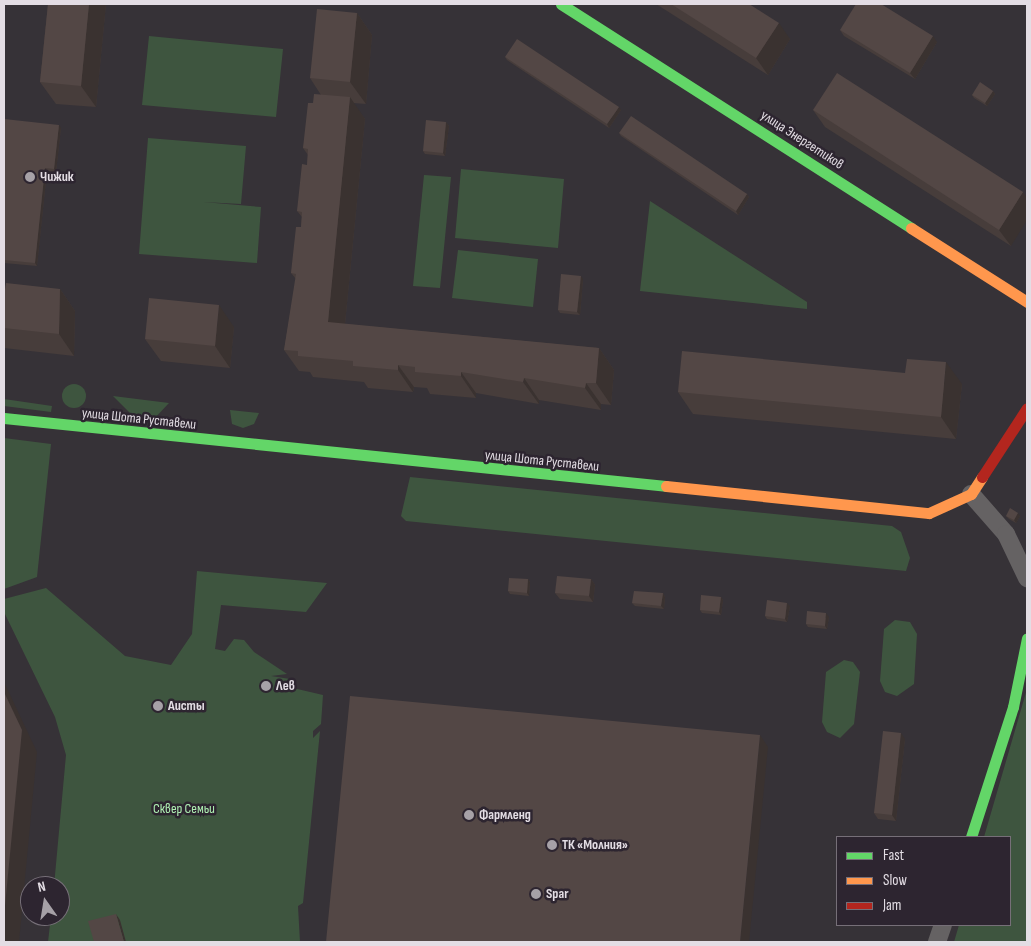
<!DOCTYPE html>
<html>
<head>
<meta charset="utf-8">
<style>
  body { margin:0 }
  #map { position:relative; width:1031px; height:946px; overflow:hidden; background:#363237; font-family:"Sofia Sans Condensed",sans-serif }
  div>[style] { position:absolute }
  [style*='--x'] { left:calc(var(--x)*1px); top:calc(var(--y)*1px); width:calc(var(--w)*1px); rotate:calc(var(--a)*1deg) }
  .green>* { inset:0; background:#3e553f }
  .round { border-radius:50% }
  .street>* { height:18px; margin:-9px; padding:0 9px; transform-origin:9px; border-radius:9px; background:#656263 }
  .fast>* { height:11px; margin:-5.5px; padding:0 5.5px; transform-origin:5.5px; border-radius:5.5px; background:#63d668 }
  .slow>* { height:11px; margin:-5.5px; padding:0 5.5px; transform-origin:5.5px; border-radius:5.5px; background:#ff974d }
  .jam>* { height:11px; margin:-5.5px; padding:0 5.5px; transform-origin:5.5px; border-radius:5.5px; background:#b3261e }
  .wall>* { inset:0; background:#473d3b }
  .shaded-wall>* { inset:0; background:#3a3230 }
  .building>* { inset:0; background:#534745 }
  .dots>* { width:14px; height:14px; translate:-50% -50%; box-sizing:border-box; border:2px solid #2d2530; border-radius:50% }
  span { translate:-50% -50%; white-space:nowrap; text-align:center; line-height:1.15; -webkit-text-stroke:5px #2d2530; paint-order:stroke }
  .street-label { font-size:14px; color:#e3dde4 }
  .poi-label { font-size:14px; color:#e3dde4; font-weight:700 }
  .left { translate:0 -50%; text-align:left }
  .park-label { font-size:14px; color:#aff0b3 }
  .frame { position:absolute; inset:0; border:5px solid #e3dde4; pointer-events:none }
  .legend { position:absolute; left:836px; top:836px; width:175px; height:90px; box-sizing:border-box; background:#2d2530; border:1px solid #766f78; margin:0; padding:6px 9px; list-style:none; font-size:15px; color:#e3dde4 }
  .legend li { display:flex; align-items:center; gap:10px; height:25px }
  .legend b { width:25px; border:1px solid #766f78 }
  .north { position:absolute; left:20px; top:876px; width:50px; height:50px; box-sizing:border-box; background:#2d2530; border:1px solid #766f78; border-radius:50%; rotate:347deg; font-size:14px; font-weight:700; line-height:20px; text-align:center; color:#e3dde4 }
  .north::after { content:''; display:block; margin:auto; width:18px; height:22px; background:#a6a1a7; clip-path:polygon(50% 0,100% 100%,50% 72%,0 100%) }
</style>
</head>
<body>
<div id="map">
  <div class="green">
    <div style="clip-path:polygon(149px 36px,283px 49px,276px 117px,142px 105px)"></div>
    <div style="clip-path:polygon(148px 138px,246px 146px,241px 204px,203px 202px,261px 207px,257px 263px,139px 254px)"></div>
    <div style="clip-path:polygon(461px 169px,564px 179px,558px 248px,455px 238px)"></div>
    <div style="clip-path:polygon(424px 175px,451px 177px,440px 288px,413px 286px)"></div>
    <div style="clip-path:polygon(650px 201px,807px 302px,807px 309px,640px 291px)"></div>
    <div style="clip-path:polygon(458px 250px,538px 259px,533px 307px,452px 298px)"></div>
    <div class="round" style="left:62px;top:384px;width:24px;height:24px"></div>
    <div style="clip-path:polygon(113px 396px,169px 403px,154px 419px,133px 416px)"></div>
    <div style="clip-path:polygon(4px 399px,52px 406px,51px 412px,4px 406px)"></div>
    <div style="clip-path:polygon(230px 410px,259px 413px,254px 424px,243px 428px,232px 424px)"></div>
    <div style="clip-path:polygon(4px 438px,51px 444px,37px 577px,4px 589px)"></div>
    <div style="clip-path:polygon(410px 477px,892px 526px,901px 532px,910px 558px,906px 571px,406px 521px,401px 516px)"></div>
    <div style="clip-path:polygon(197px 571px,327px 583px,306px 612px,221px 605px,215px 649px,225px 651px,234px 639px,244px 640px,254px 652px,287px 674px,271px 676px,290px 679px,293px 688px,323px 695px,321px 724px,313px 731px,313px 738px,320px 731px,303px 903px,298px 906px,300px 942px,48px 942px,51px 916px,60px 916px,60px 886px,54px 886px,66px 755px,55px 717px,4px 612px,4px 599px,46px 588px,125px 656px,171px 665px,192px 634px)"></div>
    <div style="clip-path:polygon(895px 620px,910px 622px,917px 634px,914px 684px,897px 696px,885px 692px,880px 681px,884px 629px)"></div>
    <div style="clip-path:polygon(844px 660px,853px 662px,860px 672px,854px 724px,840px 738px,827px 732px,822px 722px,826px 672px)"></div>
    <div style="clip-path:polygon(1027px 689px,1027px 942px,954px 942px,959px 925px,1010px 925px,1010px 837px,984px 837px)"></div>
  </div>
  <div class="street">
    <div style="--x:971;--y:494;--w:53;--a:48.8"></div>
    <div style="--x:1006;--y:534;--w:49;--a:64.5"></div>
    <div style="--x:937;--y:942;--w:18;--a:-71"></div>
  </div>
  <div class="fast">
    <div style="--x:561;--y:4;--w:416;--a:32.6"></div>
    <div style="--x:4;--y:418;--w:665;--a:5.86"></div>
    <div style="--x:971;--y:837;--w:137;--a:-72.1"></div>
    <div style="--x:1013;--y:707;--w:70;--a:-78.5"></div>
  </div>
  <div class="slow">
    <div style="--x:911;--y:228;--w:138;--a:32.5"></div>
    <div style="--x:666;--y:486;--w:264;--a:5.9"></div>
    <div style="--x:929;--y:513;--w:46;--a:-24.3"></div>
    <div style="--x:971;--y:494;--w:20;--a:-57"></div>
  </div>
  <div class="jam">
    <div style="--x:982;--y:477;--w:82;--a:-56.9"></div>
  </div>
  <div class="wall">
    <div style="clip-path:polygon(48px 4px,106px 4px,96px 107px,56px 104px,40px 82px)"></div>
    <div style="clip-path:polygon(656px 4px,749px 4px,790px 39px,768px 75px)"></div>
    <div style="clip-path:polygon(357px 13px,372px 35px,366px 104px,353px 103px,365px 119px,345px 324px,599px 348px,614px 370px,611px 405px,601px 404px,601px 410px,539px 400px,539px 404px,476px 393px,476px 398px,430px 394px,427px 388px,414px 387px,413px 392px,368px 388px,364px 382px,313px 377px,310px 372px,299px 371px,284px 350px,296px 279px,291px 273px,301px 227px,302px 217px,297px 211px,307px 165px,308px 155px,303px 148px,313px 103px,321px 95px,310px 78px)"></div>
    <div style="clip-path:polygon(840px 30px,937px 42px,915px 79px,844px 36px)"></div>
    <div style="clip-path:polygon(505px 57px,621px 110px,609px 128px,507px 60px)"></div>
    <div style="clip-path:polygon(993px 91px,995px 94px,987px 106px,974px 98px,972px 95px)"></div>
    <div style="clip-path:polygon(813px 110px,1023px 192px,1011px 246px,825px 127px)"></div>
    <div style="clip-path:polygon(4px 119px,61px 128px,56px 172px,47px 171px,37px 266px,4px 263px,4px 269px)"></div>
    <div style="clip-path:polygon(446px 122px,449px 126px,445px 156px,425px 154px,423px 151px)"></div>
    <div style="clip-path:polygon(619px 133px,747px 194px,749px 197px,738px 215px,621px 136px)"></div>
    <div style="clip-path:polygon(583px 279px,580px 315px,560px 313px,558px 310px)"></div>
    <div style="clip-path:polygon(4px 289px,60px 289px,75px 311px,74px 356px,4px 348px)"></div>
    <div style="clip-path:polygon(234px 327px,230px 368px,161px 361px,145px 339px)"></div>
    <div style="clip-path:polygon(962px 384px,956px 439px,693px 414px,678px 392px)"></div>
    <div style="clip-path:polygon(1006px 516px,1020px 516px,1016px 523px,1009px 519px)"></div>
    <div style="clip-path:polygon(528px 579px,530px 582px,529px 596px,510px 594px,508px 591px)"></div>
    <div style="clip-path:polygon(591px 579px,595px 585px,593px 602px,560px 599px,555px 593px)"></div>
    <div style="clip-path:polygon(663px 593px,665px 597px,664px 609px,635px 606px,632px 603px)"></div>
    <div style="clip-path:polygon(721px 597px,723px 600px,721px 615px,702px 613px,700px 610px)"></div>
    <div style="clip-path:polygon(790px 606px,787px 622px,767px 619px,765px 616px)"></div>
    <div style="clip-path:polygon(829px 617px,827px 629px,808px 627px,806px 624px)"></div>
    <div style="clip-path:polygon(905px 739px,896px 821px,878px 819px,874px 813px)"></div>
  </div>
  <div class="shaded-wall">
    <div style="clip-path:polygon(89px 4px,106px 4px,96px 107px,81px 86px)"></div>
    <div style="clip-path:polygon(357px 13px,372px 35px,366px 104px,350px 82px)"></div>
    <div style="clip-path:polygon(779px 23px,790px 39px,768px 75px,756px 58px)"></div>
    <div style="clip-path:polygon(933px 36px,937px 42px,915px 79px,910px 73px)"></div>
    <div style="clip-path:polygon(993px 91px,995px 94px,987px 106px,985px 103px)"></div>
    <div style="clip-path:polygon(350px 97px,365px 119px,343px 344px,328px 322px)"></div>
    <div style="clip-path:polygon(619px 107px,621px 110px,609px 128px,607px 124px)"></div>
    <div style="clip-path:polygon(446px 122px,449px 126px,445px 156px,443px 153px)"></div>
    <div style="clip-path:polygon(59px 125px,61px 128px,56px 172px,54px 169px)"></div>
    <div style="clip-path:polygon(45px 168px,47px 171px,37px 266px,35px 263px)"></div>
    <div style="clip-path:polygon(1023px 192px,1027px 198px,1027px 220px,1011px 246px,999px 230px)"></div>
    <div style="clip-path:polygon(747px 194px,749px 197px,738px 215px,736px 211px)"></div>
    <div style="clip-path:polygon(581px 276px,583px 279px,580px 315px,577px 312px)"></div>
    <div style="clip-path:polygon(60px 289px,75px 311px,74px 356px,59px 334px)"></div>
    <div style="clip-path:polygon(219px 305px,234px 327px,230px 368px,215px 346px)"></div>
    <div style="clip-path:polygon(599px 348px,614px 370px,611px 405px,596px 383px)"></div>
    <div style="clip-path:polygon(946px 362px,962px 384px,956px 439px,941px 417px)"></div>
    <div style="clip-path:polygon(398px 365px,414px 387px,413px 392px,398px 370px)"></div>
    <div style="clip-path:polygon(461px 372px,476px 393px,476px 398px,461px 376px)"></div>
    <div style="clip-path:polygon(524px 378px,539px 400px,539px 404px,523px 382px)"></div>
    <div style="clip-path:polygon(586px 383px,601px 404px,601px 410px,585px 388px)"></div>
    <div style="clip-path:polygon(1018px 513px,1020px 516px,1016px 523px,1014px 520px)"></div>
    <div style="clip-path:polygon(528px 579px,530px 582px,529px 596px,527px 593px)"></div>
    <div style="clip-path:polygon(591px 579px,595px 585px,593px 602px,589px 596px)"></div>
    <div style="clip-path:polygon(663px 593px,665px 597px,664px 609px,661px 606px)"></div>
    <div style="clip-path:polygon(721px 597px,723px 600px,721px 615px,719px 612px)"></div>
    <div style="clip-path:polygon(787px 603px,790px 606px,787px 622px,785px 619px)"></div>
    <div style="clip-path:polygon(826px 613px,829px 617px,827px 629px,825px 626px)"></div>
    <div style="clip-path:polygon(4px 682px,37px 752px,19px 942px,4px 942px)"></div>
    <div style="clip-path:polygon(901px 733px,905px 739px,896px 821px,892px 815px)"></div>
    <div style="clip-path:polygon(760px 735px,768px 747px,749px 942px,740px 942px)"></div>
    <div style="clip-path:polygon(116px 914px,120px 920px,126px 942px,124px 942px)"></div>
  </div>
  <div class="building">
    <div style="clip-path:polygon(48px 4px,89px 4px,81px 86px,40px 82px)"></div>
    <div style="clip-path:polygon(671px 4px,749px 4px,779px 23px,756px 58px)"></div>
    <div style="clip-path:polygon(856px 4px,881px 4px,933px 36px,910px 73px,840px 30px)"></div>
    <div style="clip-path:polygon(317px 9px,357px 13px,350px 82px,310px 78px)"></div>
    <div style="clip-path:polygon(517px 39px,619px 107px,607px 124px,505px 57px)"></div>
    <div style="clip-path:polygon(837px 73px,1023px 192px,999px 230px,813px 110px)"></div>
    <div style="clip-path:polygon(980px 82px,993px 91px,985px 103px,972px 95px)"></div>
    <div style="clip-path:polygon(314px 94px,350px 97px,328px 322px,599px 348px,596px 383px,586px 383px,585px 388px,524px 378px,523px 382px,461px 372px,461px 376px,415px 372px,415px 367px,398px 365px,398px 370px,353px 366px,353px 361px,298px 356px,298px 351px,284px 350px,296px 274px,291px 273px,296px 227px,301px 227px,302px 212px,297px 211px,302px 164px,307px 165px,308px 149px,303px 148px,308px 103px,313px 103px)"></div>
    <div style="clip-path:polygon(631px 116px,747px 194px,736px 211px,619px 133px)"></div>
    <div style="clip-path:polygon(4px 119px,59px 125px,54px 169px,45px 168px,35px 263px,4px 260px)"></div>
    <div style="clip-path:polygon(426px 120px,446px 122px,443px 153px,423px 151px)"></div>
    <div style="clip-path:polygon(561px 274px,581px 276px,577px 312px,558px 310px)"></div>
    <div style="clip-path:polygon(6px 283px,60px 289px,59px 334px,4px 328px,4px 289px,5px 289px)"></div>
    <div style="clip-path:polygon(149px 298px,219px 305px,215px 346px,145px 339px)"></div>
    <div style="clip-path:polygon(682px 351px,905px 373px,907px 359px,946px 362px,941px 417px,678px 392px)"></div>
    <div style="clip-path:polygon(1010px 508px,1018px 513px,1014px 520px,1006px 516px)"></div>
    <div style="clip-path:polygon(557px 576px,591px 579px,589px 596px,555px 593px)"></div>
    <div style="clip-path:polygon(509px 578px,528px 579px,527px 593px,508px 591px)"></div>
    <div style="clip-path:polygon(634px 591px,663px 593px,661px 606px,632px 603px)"></div>
    <div style="clip-path:polygon(701px 595px,721px 597px,719px 612px,700px 610px)"></div>
    <div style="clip-path:polygon(767px 600px,787px 603px,785px 619px,765px 616px)"></div>
    <div style="clip-path:polygon(807px 611px,826px 613px,825px 626px,806px 624px)"></div>
    <div style="clip-path:polygon(4px 692px,22px 730px,4px 916px)"></div>
    <div style="clip-path:polygon(350px 696px,760px 735px,740px 942px,326px 942px)"></div>
    <div style="clip-path:polygon(883px 731px,901px 733px,892px 815px,874px 813px)"></div>
    <div style="clip-path:polygon(116px 914px,124px 942px,94px 942px,88px 921px)"></div>
  </div>
  <div class="dots">
    <div style="left:30px;top:177px;background:#a6a1a7"></div>
    <div style="left:266px;top:686px;background:#a6a1a7"></div>
    <div style="left:158px;top:706px;background:#a6a1a7"></div>
    <div style="left:469px;top:815px;background:#a6a1a7"></div>
    <div style="left:552px;top:845px;background:#a6a1a7"></div>
    <div style="left:536px;top:894px;background:#a6a1a7"></div>
  </div>
  <div class="street-label">
    <span style="left:802px;top:140px;rotate:33deg">улица Энергетиков</span>
    <span style="left:139px;top:419px;rotate:6deg">улица Шота Руставели</span>
    <span style="left:542px;top:461px;rotate:6deg">улица Шота Руставели</span>
  </div>
  <div class="poi-label">
    <span class="left" style="left:40px;top:177px">Чижик</span>
    <span class="left" style="left:276px;top:686px">Лев</span>
    <span class="left" style="left:168px;top:706px">Аисты</span>
    <span class="left" style="left:479px;top:815px">Фармленд</span>
    <span class="left" style="left:562px;top:845px">ТК «Молния»</span>
    <span class="left" style="left:546px;top:894px">Spar</span>
  </div>
  <div class="park-label">
    <span style="left:184px;top:809px">Сквер Семьи</span>
  </div>
  <div class="frame"></div>
  <ul class="legend">
  <li><b style="height:6px;background:#63d668"></b>Fast</li>
  <li><b style="height:6px;background:#ff974d"></b>Slow</li>
  <li><b style="height:6px;background:#b3261e"></b>Jam</li>
  </ul>
  <div class="north">N</div>
</div>
</body>
</html>
